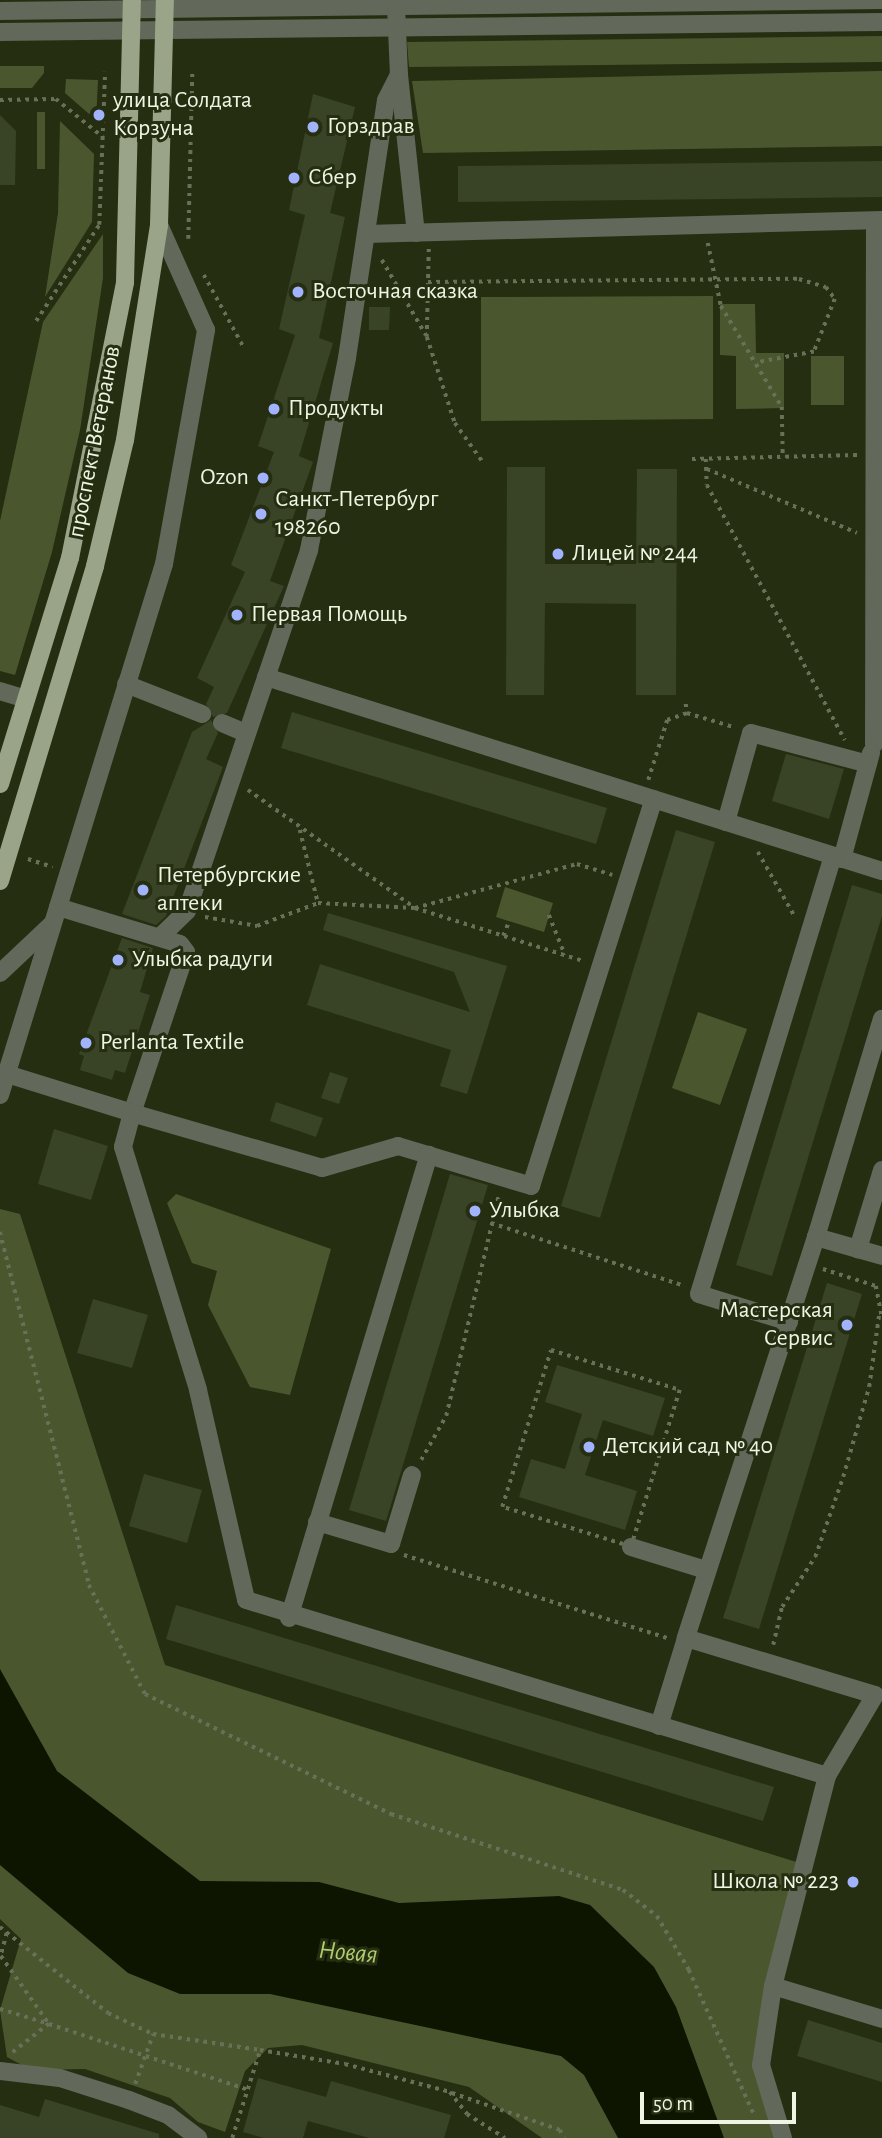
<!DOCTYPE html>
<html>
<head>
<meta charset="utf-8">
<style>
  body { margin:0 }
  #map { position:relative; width:882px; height:2138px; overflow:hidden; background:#252e11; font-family:"Alegreya Sans",sans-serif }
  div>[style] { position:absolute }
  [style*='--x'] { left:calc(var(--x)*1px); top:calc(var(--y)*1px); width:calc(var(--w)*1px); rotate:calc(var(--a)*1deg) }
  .green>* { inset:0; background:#4a572e }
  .water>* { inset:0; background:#0d1500 }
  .building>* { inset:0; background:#394325 }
  .path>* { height:3.5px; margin-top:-1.75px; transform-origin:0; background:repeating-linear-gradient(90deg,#687057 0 3.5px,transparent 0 8.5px) }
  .minor>* { height:18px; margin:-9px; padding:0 9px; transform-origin:9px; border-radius:9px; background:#62685a }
  .major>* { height:18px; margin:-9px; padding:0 9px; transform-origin:9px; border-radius:9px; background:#9aa488 }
  .dots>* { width:19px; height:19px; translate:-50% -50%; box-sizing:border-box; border:4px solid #252e11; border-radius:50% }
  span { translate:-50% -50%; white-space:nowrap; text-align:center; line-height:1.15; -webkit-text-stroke:6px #252e11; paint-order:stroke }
  .poi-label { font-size:24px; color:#eef5e3 }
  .left { translate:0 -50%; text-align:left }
  .right { translate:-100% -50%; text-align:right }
  .street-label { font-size:24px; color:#eef5e3 }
  .water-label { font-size:26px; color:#b0cd71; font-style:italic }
  .scale { position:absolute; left:640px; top:2092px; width:156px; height:32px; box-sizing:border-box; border:4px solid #eef5e3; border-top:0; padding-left:9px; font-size:21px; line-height:24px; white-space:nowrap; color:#eef5e3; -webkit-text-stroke:5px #252e11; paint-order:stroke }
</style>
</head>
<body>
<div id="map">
  <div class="green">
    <div style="clip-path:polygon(882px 36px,882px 62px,409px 67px,407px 42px)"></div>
    <div style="clip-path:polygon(0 66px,44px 66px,44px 73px,32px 88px,0 88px)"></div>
    <div style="clip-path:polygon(882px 71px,882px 146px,423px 153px,412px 81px)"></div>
    <div style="clip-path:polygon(66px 79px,98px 80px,96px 120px,65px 93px)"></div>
    <div style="clip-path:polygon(37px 112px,45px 112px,45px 169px,37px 169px)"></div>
    <div style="clip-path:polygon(60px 121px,94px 154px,92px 222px,45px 297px,58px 213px)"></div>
    <div style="clip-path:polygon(103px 234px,103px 278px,80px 430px,52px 552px,15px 675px,0 671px,0 521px,43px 322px)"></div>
    <div style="clip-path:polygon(713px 296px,713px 419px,481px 421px,481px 297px)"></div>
    <div style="clip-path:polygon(720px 304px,755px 304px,756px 353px,784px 353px,784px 408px,736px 409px,736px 356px,720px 355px)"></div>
    <div style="clip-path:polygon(811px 356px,844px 356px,844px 405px,811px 405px)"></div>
    <div style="clip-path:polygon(505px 887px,553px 903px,544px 932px,496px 917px)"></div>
    <div style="clip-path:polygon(698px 1012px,747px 1029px,720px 1105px,672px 1088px)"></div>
    <div style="clip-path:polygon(176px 1194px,331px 1249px,290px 1395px,250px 1387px,208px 1305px,217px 1271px,192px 1263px,167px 1203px)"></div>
    <div style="clip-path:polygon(0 1209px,20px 1214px,165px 1665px,806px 1865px,769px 2020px,770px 2070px,788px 2138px,542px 2138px,469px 2087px,302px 2045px,268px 2048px,245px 2071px,225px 2132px,198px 2122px,170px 2098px,85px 2069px,31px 2070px,7px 2057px,0 2010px,21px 1939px,0 1919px)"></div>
  </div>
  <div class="water">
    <div style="clip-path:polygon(0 1669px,57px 1771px,200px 1881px,319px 1882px,399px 1903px,559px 1896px,590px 1905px,654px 1967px,676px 2007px,724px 2138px,618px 2138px,584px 2075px,561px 2056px,270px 1994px,180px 1994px,128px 1973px,0 1865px)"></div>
  </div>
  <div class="building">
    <div style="clip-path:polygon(313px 94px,355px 107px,330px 213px,345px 217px,319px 338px,333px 343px,299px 456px,313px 462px,270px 581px,284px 586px,227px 713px,213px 717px,206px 704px,214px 687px,197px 678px,245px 572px,231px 565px,274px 452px,258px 446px,295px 335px,279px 329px,305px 215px,289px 210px)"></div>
    <div style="clip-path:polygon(0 115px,16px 131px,15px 185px,0 185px)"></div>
    <div style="clip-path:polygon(882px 161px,882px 197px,458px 202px,458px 166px)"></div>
    <div style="clip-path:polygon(369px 307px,390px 307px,389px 330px,369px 330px)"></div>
    <div style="clip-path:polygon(507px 467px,545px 467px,545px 564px,636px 564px,637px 469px,677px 469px,676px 695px,636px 695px,636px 604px,545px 603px,544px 695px,506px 695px)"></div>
    <div style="clip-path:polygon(292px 712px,607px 808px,596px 844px,281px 748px)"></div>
    <div style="clip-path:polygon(211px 720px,218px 733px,206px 759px,223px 767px,166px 916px,156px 925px,122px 914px,192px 732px)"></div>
    <div style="clip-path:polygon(786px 754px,844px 769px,829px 819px,772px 801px)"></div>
    <div style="clip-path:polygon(676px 830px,715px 842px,600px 1218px,561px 1206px)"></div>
    <div style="clip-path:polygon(852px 885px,882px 894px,882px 916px,772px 1276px,736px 1265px)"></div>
    <div style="clip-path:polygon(328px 913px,507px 966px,467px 1094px,440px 1086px,451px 1050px,307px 1005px,320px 964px,470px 1012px,454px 972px,323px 930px)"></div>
    <div style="clip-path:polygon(122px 938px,153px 948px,140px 992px,150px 995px,125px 1073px,115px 1070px,112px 1080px,80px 1070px,84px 1056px,79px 1054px)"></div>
    <div style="clip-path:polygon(330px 1072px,348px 1078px,339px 1104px,321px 1098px)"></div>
    <div style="clip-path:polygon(276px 1102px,323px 1118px,316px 1137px,270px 1121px)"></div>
    <div style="clip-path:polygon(54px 1129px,108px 1146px,91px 1200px,38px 1184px)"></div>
    <div style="clip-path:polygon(450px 1174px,488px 1185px,386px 1521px,349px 1510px)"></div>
    <div style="clip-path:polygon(827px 1283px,862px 1294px,759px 1629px,723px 1618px)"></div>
    <div style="clip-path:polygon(93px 1299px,148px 1315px,132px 1368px,77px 1353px)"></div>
    <div style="clip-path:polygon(557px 1365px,665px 1398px,653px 1436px,603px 1420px,585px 1475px,637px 1491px,625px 1530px,519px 1497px,531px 1459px,565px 1469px,582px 1414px,545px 1402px)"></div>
    <div style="clip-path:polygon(144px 1474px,202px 1490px,187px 1543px,129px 1526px)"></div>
    <div style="clip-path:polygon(176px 1605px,347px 1657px,774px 1787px,763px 1821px,166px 1639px)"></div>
    <div style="clip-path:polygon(808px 2020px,882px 2043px,882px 2082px,797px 2056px)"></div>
    <div style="clip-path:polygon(258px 2078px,326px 2097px,331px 2081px,451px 2115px,444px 2138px,369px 2138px,308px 2121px,303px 2138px,264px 2138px,243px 2132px)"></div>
    <div style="clip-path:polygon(45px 2099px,159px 2134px,159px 2138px,0 2138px,0 2105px,39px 2117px)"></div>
  </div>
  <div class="path">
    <div style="--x:0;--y:100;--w:56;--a:-1"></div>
    <div style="--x:56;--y:99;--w:60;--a:39"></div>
    <div style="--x:188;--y:239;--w:165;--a:-88.6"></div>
    <div style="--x:708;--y:243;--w:64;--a:78.3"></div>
    <div style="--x:721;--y:306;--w:118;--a:58.9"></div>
    <div style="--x:782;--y:407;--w:50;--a:88.9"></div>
    <div style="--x:429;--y:249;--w:88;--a:91.3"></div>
    <div style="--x:427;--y:337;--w:90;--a:72"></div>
    <div style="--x:455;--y:423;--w:47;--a:54.6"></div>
    <div style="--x:382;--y:260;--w:87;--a:59.6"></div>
    <div style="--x:204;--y:275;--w:81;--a:61.2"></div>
    <div style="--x:428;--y:282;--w:371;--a:-0.5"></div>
    <div style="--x:799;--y:279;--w:28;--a:17"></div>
    <div style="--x:826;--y:287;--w:15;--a:53"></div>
    <div style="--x:835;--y:299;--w:57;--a:111.6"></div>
    <div style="--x:814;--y:352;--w:59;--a:169.3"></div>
    <div style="--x:36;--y:321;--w:115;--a:-56.7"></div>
    <div style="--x:99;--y:225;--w:153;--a:-87.8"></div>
    <div style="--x:692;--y:459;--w:166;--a:-1.4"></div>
    <div style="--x:706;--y:459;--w:26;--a:88"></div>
    <div style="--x:707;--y:485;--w:290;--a:61.6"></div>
    <div style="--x:707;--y:469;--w:163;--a:23.1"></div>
    <div style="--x:686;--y:704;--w:9;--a:84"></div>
    <div style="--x:687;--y:713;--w:48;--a:16.9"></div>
    <div style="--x:648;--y:780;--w:63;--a:-72.4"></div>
    <div style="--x:667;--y:720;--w:21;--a:-19"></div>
    <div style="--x:248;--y:790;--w:204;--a:35.2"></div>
    <div style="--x:415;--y:908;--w:168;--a:-15.2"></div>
    <div style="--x:577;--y:864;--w:37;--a:17"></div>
    <div style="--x:300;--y:830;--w:75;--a:76.1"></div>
    <div style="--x:758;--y:852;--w:73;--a:60.3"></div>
    <div style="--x:28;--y:859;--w:26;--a:18"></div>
    <div style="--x:549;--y:915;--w:43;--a:68.2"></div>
    <div style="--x:205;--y:917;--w:53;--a:9.8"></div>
    <div style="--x:257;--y:926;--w:65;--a:-20.7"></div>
    <div style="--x:318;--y:903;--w:97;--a:3"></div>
    <div style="--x:415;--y:908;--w:176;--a:17.5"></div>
    <div style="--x:503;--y:936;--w:16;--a:-68"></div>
    <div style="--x:491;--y:1223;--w:201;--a:18"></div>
    <div style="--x:0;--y:1232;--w:364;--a:75.8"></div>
    <div style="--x:89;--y:1585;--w:123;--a:62.8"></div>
    <div style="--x:145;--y:1694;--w:274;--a:26"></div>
    <div style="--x:391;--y:1814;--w:244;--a:18.1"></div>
    <div style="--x:623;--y:1890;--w:43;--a:37.4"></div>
    <div style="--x:657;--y:1916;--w:63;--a:59.3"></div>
    <div style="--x:689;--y:1970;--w:161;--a:65.8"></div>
    <div style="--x:823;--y:1269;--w:56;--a:17.8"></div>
    <div style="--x:876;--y:1286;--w:32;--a:79"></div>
    <div style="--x:551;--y:1350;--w:135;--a:17.2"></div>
    <div style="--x:680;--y:1390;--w:164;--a:107.3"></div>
    <div style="--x:631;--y:1547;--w:135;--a:-162.8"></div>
    <div style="--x:502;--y:1507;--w:164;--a:-72.7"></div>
    <div style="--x:421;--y:1460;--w:51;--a:-60.4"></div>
    <div style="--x:446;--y:1416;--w:228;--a:-76.6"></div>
    <div style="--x:404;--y:1555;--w:276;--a:17.5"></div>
    <div style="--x:773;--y:1645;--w:39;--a:-77"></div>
    <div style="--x:782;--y:1607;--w:60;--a:-56.6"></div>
    <div style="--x:815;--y:1557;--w:85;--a:-70.7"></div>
    <div style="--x:843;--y:1477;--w:94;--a:-73.9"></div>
    <div style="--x:869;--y:1387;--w:74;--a:-82.2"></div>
    <div style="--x:0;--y:1927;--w:138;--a:38.5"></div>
    <div style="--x:108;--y:2013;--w:50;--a:25"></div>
    <div style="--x:153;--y:2034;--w:108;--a:8.5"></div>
    <div style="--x:7;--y:1933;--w:24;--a:105"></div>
    <div style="--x:1;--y:1956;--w:83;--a:54.8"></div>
    <div style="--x:49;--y:2024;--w:210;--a:18.3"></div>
    <div style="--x:0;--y:2009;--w:51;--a:17"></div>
    <div style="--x:49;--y:2024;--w:47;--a:141.9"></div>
    <div style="--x:135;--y:2084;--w:53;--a:-70.2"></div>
    <div style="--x:452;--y:2093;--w:114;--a:18.9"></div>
    <div style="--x:560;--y:2130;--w:9;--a:63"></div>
    <div style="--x:232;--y:2138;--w:92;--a:-72.3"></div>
    <div style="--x:260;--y:2050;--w:86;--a:9.4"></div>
    <div style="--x:345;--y:2064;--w:109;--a:14.9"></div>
    <div style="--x:450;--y:2092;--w:28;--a:52"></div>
    <div style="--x:467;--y:2114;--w:45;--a:32.3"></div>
  </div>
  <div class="minor">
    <div style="--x:0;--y:11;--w:882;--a:-0.71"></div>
    <div style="--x:0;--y:32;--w:882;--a:-0.65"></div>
    <div style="--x:399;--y:75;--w:159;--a:83.9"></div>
    <div style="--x:366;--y:234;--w:516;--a:-1.55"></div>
    <div style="--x:266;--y:677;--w:646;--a:17.48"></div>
    <div style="--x:126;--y:684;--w:82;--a:21.5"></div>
    <div style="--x:0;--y:691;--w:27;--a:17"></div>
    <div style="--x:222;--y:723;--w:26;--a:23"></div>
    <div style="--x:874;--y:744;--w:523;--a:-89.89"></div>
    <div style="--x:726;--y:822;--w:92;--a:-74.3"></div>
    <div style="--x:751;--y:733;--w:121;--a:14.8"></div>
    <div style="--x:842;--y:859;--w:110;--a:-74.7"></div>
    <div style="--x:58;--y:907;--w:127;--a:16.9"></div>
    <div style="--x:180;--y:944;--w:10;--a:53"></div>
    <div style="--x:186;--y:952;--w:170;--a:108.5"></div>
    <div style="--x:132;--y:1113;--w:198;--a:16.1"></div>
    <div style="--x:322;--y:1168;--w:79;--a:-16.1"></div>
    <div style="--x:398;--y:1146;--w:139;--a:16.7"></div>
    <div style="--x:531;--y:1186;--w:406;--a:-72.4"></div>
    <div style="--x:160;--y:937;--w:37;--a:-44"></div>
    <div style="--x:187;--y:911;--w:381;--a:-71.3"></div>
    <div style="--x:309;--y:550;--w:196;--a:-78.8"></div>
    <div style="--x:347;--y:358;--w:261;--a:-81.4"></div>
    <div style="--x:386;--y:100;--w:28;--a:-63"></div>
    <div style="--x:399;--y:75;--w:69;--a:-92.5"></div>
    <div style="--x:0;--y:973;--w:70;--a:-43.3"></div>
    <div style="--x:7;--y:1074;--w:131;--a:17.3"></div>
    <div style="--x:132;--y:1113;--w:35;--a:105"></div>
    <div style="--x:123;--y:1147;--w:254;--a:72.8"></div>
    <div style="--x:198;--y:1390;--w:215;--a:77.1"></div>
    <div style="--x:246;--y:1600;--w:607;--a:16.85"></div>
    <div style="--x:0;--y:1095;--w:556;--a:-72.84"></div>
    <div style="--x:164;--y:564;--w:238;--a:-79.8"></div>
    <div style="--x:206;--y:330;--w:115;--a:-114.1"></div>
    <div style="--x:882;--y:1170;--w:83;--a:106.9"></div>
    <div style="--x:858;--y:1249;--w:25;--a:16"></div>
    <div style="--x:816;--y:1237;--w:228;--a:-73.2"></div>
    <div style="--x:858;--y:1249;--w:44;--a:-164.1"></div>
    <div style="--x:816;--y:1237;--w:422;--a:108"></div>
    <div style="--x:686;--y:1638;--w:197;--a:16.8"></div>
    <div style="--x:875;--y:1695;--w:94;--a:120.7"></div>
    <div style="--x:827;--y:1776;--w:217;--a:104.4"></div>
    <div style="--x:773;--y:1986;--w:114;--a:16.8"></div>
    <div style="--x:789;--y:1322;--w:94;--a:-162.7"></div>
    <div style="--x:699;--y:1294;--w:458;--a:-73"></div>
    <div style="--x:317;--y:1522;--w:77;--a:16.6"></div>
    <div style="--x:391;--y:1544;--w:72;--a:-73.1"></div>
    <div style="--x:631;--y:1547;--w:78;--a:17"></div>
    <div style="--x:289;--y:1618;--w:484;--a:-73.2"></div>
    <div style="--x:659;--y:1726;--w:92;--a:-72.9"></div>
    <div style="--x:773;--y:1986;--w:80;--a:98.6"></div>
    <div style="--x:761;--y:2065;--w:76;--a:73.2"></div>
    <div style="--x:0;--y:2071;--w:60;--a:6.7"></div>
    <div style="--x:60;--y:2078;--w:72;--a:17.7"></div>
    <div style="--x:129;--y:2100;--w:42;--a:21"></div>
    <div style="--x:168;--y:2115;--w:38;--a:37"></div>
  </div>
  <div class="major">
    <div style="--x:0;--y:784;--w:237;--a:-72.8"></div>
    <div style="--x:70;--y:558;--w:281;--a:-78.7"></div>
    <div style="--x:125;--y:282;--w:282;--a:-88.6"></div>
    <div style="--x:0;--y:881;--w:329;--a:-73.2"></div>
    <div style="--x:95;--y:566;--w:130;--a:-76.6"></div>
    <div style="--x:125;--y:440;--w:218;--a:-81"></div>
    <div style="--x:159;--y:225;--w:225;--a:-88.5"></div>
  </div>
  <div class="dots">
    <div style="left:99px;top:115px;background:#a1b3fd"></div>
    <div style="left:313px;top:127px;background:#a1b3fd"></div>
    <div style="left:294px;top:178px;background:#a1b3fd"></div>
    <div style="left:298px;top:292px;background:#a1b3fd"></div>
    <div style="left:274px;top:409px;background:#a1b3fd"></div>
    <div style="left:263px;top:478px;background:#a1b3fd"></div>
    <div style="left:261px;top:514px;background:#a1b3fd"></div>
    <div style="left:558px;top:554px;background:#a1b3fd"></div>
    <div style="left:237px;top:615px;background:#a1b3fd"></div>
    <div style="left:143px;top:890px;background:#a1b3fd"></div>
    <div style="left:118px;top:960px;background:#a1b3fd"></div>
    <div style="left:86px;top:1043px;background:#a1b3fd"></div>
    <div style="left:475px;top:1211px;background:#a1b3fd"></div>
    <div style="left:847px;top:1325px;background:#a1b3fd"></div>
    <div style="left:589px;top:1447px;background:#a1b3fd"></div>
    <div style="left:853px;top:1882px;background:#a1b3fd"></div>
  </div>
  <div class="poi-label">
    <span class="left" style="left:113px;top:115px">улица Солдата<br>Корзуна</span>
    <span class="left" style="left:327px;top:127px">Горздрав</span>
    <span class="left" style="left:308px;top:178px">Сбер</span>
    <span class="left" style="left:312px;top:292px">Восточная сказка</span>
    <span class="left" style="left:288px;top:409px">Продукты</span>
    <span class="right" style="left:249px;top:478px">Ozon</span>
    <span class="left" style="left:275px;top:514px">Санкт-Петербург<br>198260</span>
    <span class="left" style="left:572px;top:554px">Лицей № 244</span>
    <span class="left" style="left:251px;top:615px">Первая Помощь</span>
    <span class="left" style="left:157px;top:890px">Петербургские<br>аптеки</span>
    <span class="left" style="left:132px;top:960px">Улыбка радуги</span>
    <span class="left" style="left:100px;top:1043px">Perlanta Textile</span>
    <span class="left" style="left:489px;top:1211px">Улыбка</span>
    <span class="right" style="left:833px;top:1325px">Мастерская<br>Сервис</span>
    <span class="left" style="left:603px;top:1447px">Детский сад № 40</span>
    <span class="right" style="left:839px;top:1882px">Школа № 223</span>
  </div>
  <div class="street-label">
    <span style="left:95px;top:442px;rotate:-79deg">проспект Ветеранов</span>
  </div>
  <div class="water-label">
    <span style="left:348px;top:1953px;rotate:5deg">Новая</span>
  </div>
  <div class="scale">50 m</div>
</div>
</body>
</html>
